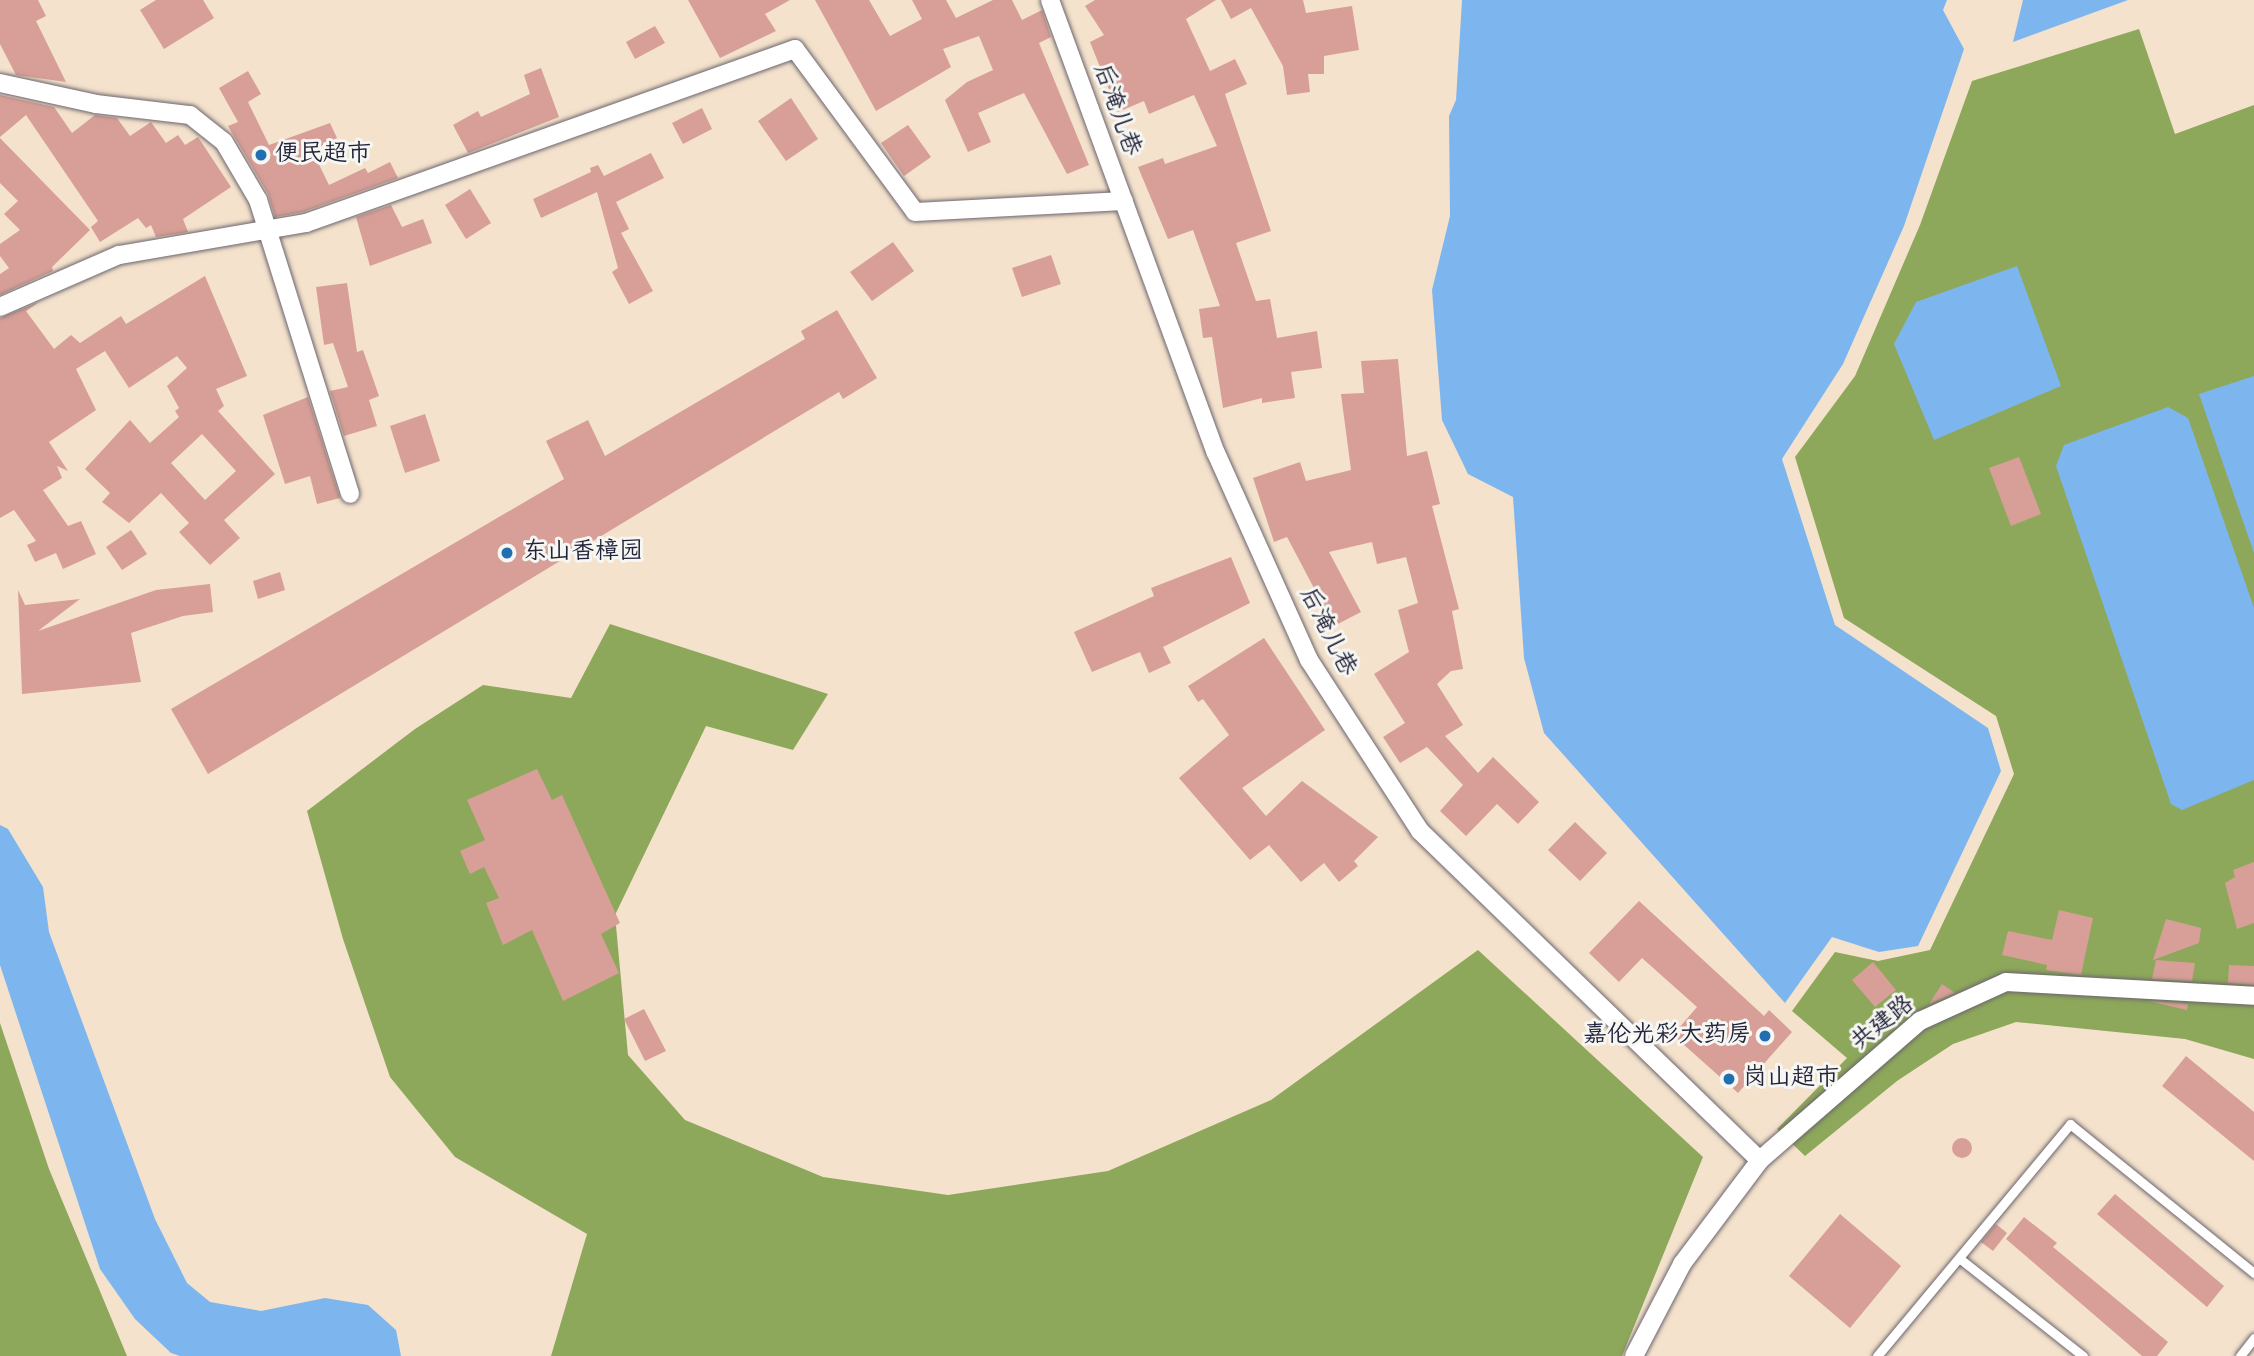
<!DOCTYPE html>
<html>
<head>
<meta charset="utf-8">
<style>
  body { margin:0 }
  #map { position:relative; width:2254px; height:1356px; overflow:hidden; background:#f4e2cc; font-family:"Indie Flower","LXGW WenKai TC",sans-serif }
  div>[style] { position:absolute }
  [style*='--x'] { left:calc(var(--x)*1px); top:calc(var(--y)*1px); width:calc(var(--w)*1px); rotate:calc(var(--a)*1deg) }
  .forest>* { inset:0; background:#8da85a }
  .water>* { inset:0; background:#7db6ee }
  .building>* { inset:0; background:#d79f97 }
  .round { border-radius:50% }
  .roads { filter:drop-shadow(0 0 2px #6c656e) drop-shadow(0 0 2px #6c656e) }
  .service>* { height:9px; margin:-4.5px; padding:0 4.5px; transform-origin:4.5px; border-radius:4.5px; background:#fff }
  .minor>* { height:18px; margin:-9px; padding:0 9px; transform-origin:9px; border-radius:9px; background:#fff }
  .dots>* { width:19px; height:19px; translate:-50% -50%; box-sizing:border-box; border:4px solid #f6f6f2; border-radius:50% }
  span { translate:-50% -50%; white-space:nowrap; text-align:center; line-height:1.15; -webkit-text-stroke:6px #f6f6f2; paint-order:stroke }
  .street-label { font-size:24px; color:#22223b }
  .poi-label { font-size:24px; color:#22223b }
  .left { translate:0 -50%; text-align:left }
  .right { translate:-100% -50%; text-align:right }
</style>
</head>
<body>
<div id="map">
  <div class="forest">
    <div style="clip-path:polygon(2139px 29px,2175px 134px,2254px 105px,2254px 1059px,2185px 1039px,2016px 1022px,1953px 1044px,1897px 1081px,1805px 1156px,1777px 1129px,1847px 1058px,1792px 1011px,1835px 952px,1878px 961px,1930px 950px,2014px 774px,1996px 716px,1844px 618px,1795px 457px,1855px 376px,1920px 225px,1972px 81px)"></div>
    <div style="clip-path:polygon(610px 624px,828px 694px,793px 750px,706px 726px,615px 915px,628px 1055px,685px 1120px,823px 1177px,948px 1195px,1108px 1171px,1271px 1100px,1478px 950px,1703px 1157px,1622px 1356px,551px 1356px,587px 1234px,455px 1157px,390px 1077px,343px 939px,307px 811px,415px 729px,483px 685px,571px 698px)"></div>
    <div style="clip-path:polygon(0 1023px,49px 1169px,127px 1356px,0 1356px)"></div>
  </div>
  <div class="water">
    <div style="clip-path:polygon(1462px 0,1947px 0,1943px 10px,1964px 49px,1904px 226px,1843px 364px,1782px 459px,1835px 625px,1988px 728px,2001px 771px,1918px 946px,1879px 952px,1832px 937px,1785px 1003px,1544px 733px,1524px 658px,1513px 497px,1468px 474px,1442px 420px,1432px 290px,1450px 216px,1449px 116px,1456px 100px)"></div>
    <div style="clip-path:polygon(2023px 0,2128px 0,2013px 42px)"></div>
    <div style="clip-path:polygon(2017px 266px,2061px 386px,1934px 440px,1894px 344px,1916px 302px)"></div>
    <div style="clip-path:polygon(2254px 376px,2254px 553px,2199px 394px)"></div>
    <div style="clip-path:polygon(2168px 407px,2188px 418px,2254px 608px,2254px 780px,2182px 810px,2171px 804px,2056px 466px,2064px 445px)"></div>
    <div style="clip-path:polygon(0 825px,8px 829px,43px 887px,49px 932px,155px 1219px,187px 1283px,210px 1302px,261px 1311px,325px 1298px,368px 1305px,396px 1330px,401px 1356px,180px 1356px,171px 1353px,135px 1319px,100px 1269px,0 965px)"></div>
  </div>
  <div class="building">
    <div style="clip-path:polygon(0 0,38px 0,46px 16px,36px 21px,66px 82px,16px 75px,0 44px)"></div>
    <div style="clip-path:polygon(156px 0,203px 0,214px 18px,164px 49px,140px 10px)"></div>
    <div style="clip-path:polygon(688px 0,790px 0,765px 14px,776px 31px,720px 58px)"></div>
    <div style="clip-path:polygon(815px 0,869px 0,890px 36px,922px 19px,912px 0,946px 0,956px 18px,993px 0,1012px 0,1022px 20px,1042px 10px,1051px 37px,1039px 43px,1089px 165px,1067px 174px,1024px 93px,978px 113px,991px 142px,968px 152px,945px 100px,967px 82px,993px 70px,979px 36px,943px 49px,951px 67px,876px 111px)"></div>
    <div style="clip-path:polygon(1095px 0,1216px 0,1186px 19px,1210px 71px,1235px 59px,1247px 84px,1225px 94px,1271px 231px,1236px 243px,1256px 301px,1270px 299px,1277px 338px,1317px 331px,1322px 368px,1291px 372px,1295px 398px,1262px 403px,1262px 398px,1223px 408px,1212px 337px,1203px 338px,1199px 309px,1220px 306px,1193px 230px,1168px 239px,1138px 167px,1163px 158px,1165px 164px,1217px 146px,1194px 95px,1149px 114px,1144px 101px,1118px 112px,1090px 42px,1104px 35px,1085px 6px)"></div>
    <div style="clip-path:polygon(1221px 0,1303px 0,1306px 13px,1352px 6px,1359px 50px,1324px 56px,1324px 74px,1308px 74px,1310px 92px,1287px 95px,1283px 66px,1251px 8px,1231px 19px)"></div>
    <div style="clip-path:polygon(655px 26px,665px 43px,635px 59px,626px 42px)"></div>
    <div style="clip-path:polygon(541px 68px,559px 117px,468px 153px,453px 125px,478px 111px,481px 117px,530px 94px,524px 75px)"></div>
    <div style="clip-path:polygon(248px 71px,261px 94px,248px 102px,269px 145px,330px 123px,337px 138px,312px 150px,329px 185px,365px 168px,368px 173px,390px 162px,398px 178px,303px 212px,275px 217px,268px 194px,228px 126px,238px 122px,219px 88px)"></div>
    <div style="clip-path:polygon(0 95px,54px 107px,72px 133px,95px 115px,117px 118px,130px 136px,151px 122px,166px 143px,178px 135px,185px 145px,198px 137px,231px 187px,183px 219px,188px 232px,156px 237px,151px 225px,146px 228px,138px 218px,100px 242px,91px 227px,98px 221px,26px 115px,0 137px)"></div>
    <div style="clip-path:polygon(791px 98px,818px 139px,786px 161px,758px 121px)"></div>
    <div style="clip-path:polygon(702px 108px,712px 129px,683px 144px,672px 123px)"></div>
    <div style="clip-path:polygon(908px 125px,931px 157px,904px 176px,881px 143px)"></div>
    <div style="clip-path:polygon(0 138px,90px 230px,52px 267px,53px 271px,0 295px,0 274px,9px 268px,0 256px,0 244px,20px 230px,4px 214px,18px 201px,0 183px)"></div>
    <div style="clip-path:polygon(651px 153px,664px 178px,616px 202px,629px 229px,621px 233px,653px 291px,629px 304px,612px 272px,618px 268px,597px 192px,541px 218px,533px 199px,591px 172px,590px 168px,598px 165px,604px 176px)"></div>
    <div style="clip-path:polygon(470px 189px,491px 223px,466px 239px,445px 205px)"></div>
    <div style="clip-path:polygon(391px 205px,402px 227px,423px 219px,432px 243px,370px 266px,356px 217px)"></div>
    <div style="clip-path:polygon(893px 242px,914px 271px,872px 301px,850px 272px)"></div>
    <div style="clip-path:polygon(1051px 255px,1061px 284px,1022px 297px,1012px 268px)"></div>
    <div style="clip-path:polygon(evenodd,205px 276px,247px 376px,216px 389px,224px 406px,218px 411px,275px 474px,224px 520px,240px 538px,210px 565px,179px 532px,189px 523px,161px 493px,129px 523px,102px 502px,110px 493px,85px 469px,130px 420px,150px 443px,179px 417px,175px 411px,179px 408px,167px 386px,187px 368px,177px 356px,129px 388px,105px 351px,76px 369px,96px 410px,49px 442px,68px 471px,57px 466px,62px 478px,43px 490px,68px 526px,81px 521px,96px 554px,63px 569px,56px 553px,35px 562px,27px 545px,36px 541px,14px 510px,0 518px,0 318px,39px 302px,26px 311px,54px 349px,71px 335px,80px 343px,121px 316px,126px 324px,205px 276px,202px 434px,236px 471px,205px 500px,171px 463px,202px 434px)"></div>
    <div style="clip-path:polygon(347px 283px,357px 352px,363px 350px,379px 396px,369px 400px,377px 426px,344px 436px,330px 391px,348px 387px,333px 343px,324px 345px,316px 287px)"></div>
    <div style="clip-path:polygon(837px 310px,877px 378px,843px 399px,839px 392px,208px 774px,171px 709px,564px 479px,546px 441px,588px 420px,605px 456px,805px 339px,801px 331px)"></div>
    <div style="clip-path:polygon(1398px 359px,1407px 456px,1427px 451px,1440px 504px,1432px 506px,1459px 609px,1452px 611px,1463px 669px,1451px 671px,1437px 684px,1463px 725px,1445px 736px,1478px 773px,1493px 757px,1539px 802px,1518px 824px,1497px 804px,1466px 836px,1440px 811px,1463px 785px,1427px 747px,1400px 763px,1383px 737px,1405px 723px,1374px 674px,1409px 652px,1398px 610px,1418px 603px,1406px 557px,1377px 564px,1372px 542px,1329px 552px,1361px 612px,1334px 626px,1287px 537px,1274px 542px,1253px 478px,1300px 462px,1306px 481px,1351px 470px,1341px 394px,1364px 393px,1361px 361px)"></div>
    <div style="clip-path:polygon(308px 397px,340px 498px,317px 504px,310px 476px,285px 484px,263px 415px)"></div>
    <div style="clip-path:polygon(425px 414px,440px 461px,405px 473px,390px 426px)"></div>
    <div style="clip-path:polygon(2019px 457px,2041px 514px,2011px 526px,1989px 468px)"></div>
    <div style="clip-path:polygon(131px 530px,147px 554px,122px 570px,106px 547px)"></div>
    <div style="clip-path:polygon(1231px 557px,1250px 603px,1163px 647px,1171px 663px,1149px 673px,1140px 652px,1092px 672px,1074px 632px,1154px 596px,1151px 588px)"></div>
    <div style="clip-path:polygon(280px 572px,285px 590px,258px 599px,253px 581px)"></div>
    <div style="clip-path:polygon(210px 584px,213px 612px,183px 616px,131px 633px,141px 682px,22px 694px,18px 590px,25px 605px,80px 599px,38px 631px,156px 590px)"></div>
    <div style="clip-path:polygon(1264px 638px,1325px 730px,1242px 788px,1266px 816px,1302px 781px,1378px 837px,1354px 861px,1358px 866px,1339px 882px,1324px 863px,1301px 882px,1269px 845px,1250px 860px,1179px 778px,1229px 735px,1203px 699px,1198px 702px,1188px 686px)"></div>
    <div style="clip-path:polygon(537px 769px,552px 800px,562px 795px,620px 923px,601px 934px,619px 973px,563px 1001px,532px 930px,503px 945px,486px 903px,499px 898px,484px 867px,470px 874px,460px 851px,485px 840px,467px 800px)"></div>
    <div style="clip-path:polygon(1575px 822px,1607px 853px,1580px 881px,1548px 850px)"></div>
    <div style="clip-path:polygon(2254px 862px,2254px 923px,2237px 929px,2225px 883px,2235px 877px,2233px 870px)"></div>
    <div style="clip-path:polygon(1639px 901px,1764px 1016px,1769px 1010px,1792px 1032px,1738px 1093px,1673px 1035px,1697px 1007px,1642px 958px,1619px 982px,1589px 953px)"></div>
    <div style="clip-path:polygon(2059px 910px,2093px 918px,2081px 975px,2046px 970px,2047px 965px,2002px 955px,2008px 931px,2052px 940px)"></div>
    <div style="clip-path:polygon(2166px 919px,2201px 928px,2199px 943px,2153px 960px)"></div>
    <div style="clip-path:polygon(2156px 960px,2195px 963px,2192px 981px,2152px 979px)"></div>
    <div style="clip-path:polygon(1873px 962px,1896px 990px,1875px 1007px,1852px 980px)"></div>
    <div style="clip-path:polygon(2229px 965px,2254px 966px,2254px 985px,2228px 983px)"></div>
    <div style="clip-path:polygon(1942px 984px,1955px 993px,1929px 1004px)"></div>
    <div style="clip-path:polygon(2148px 1001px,2188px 1004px,2187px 1010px)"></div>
    <div style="clip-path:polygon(644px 1009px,666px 1051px,645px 1061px,624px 1019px)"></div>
    <div style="clip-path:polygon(2186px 1056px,2254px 1112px,2254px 1161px,2162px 1086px)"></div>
    <div class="round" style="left:1952px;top:1138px;width:20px;height:20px"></div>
    <div style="clip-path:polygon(2115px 1194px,2224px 1286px,2207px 1307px,2097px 1214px)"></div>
    <div style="clip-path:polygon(1840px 1214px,1901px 1266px,1850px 1328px,1789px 1276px)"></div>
    <div style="clip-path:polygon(2024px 1217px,2057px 1243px,2053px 1247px,2168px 1342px,2157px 1356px,2142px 1356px,2006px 1239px)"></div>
    <div style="clip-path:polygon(1996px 1224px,2007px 1233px,1993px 1251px,1981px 1242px)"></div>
  </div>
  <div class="roads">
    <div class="service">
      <div style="--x:1959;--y:1258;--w:158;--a:38.3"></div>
      <div style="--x:1877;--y:1356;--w:302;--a:-50.2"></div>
      <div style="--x:2070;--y:1124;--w:237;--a:39"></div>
      <div style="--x:2240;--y:1356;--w:23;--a:-52"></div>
    </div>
    <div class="minor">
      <div style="--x:1050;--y:0;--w:482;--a:69.9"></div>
      <div style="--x:1216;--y:453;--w:227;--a:65.8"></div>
      <div style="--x:1309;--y:660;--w:204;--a:57"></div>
      <div style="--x:1420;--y:831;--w:473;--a:44.1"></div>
      <div style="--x:0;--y:83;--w:98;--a:12.3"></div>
      <div style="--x:96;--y:104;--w:95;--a:6.7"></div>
      <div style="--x:190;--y:115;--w:43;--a:38.5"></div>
      <div style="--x:224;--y:142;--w:67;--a:59.6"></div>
      <div style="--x:258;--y:200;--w:308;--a:72.6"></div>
      <div style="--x:0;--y:307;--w:130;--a:-23.6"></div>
      <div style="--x:119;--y:255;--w:190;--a:-9.7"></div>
      <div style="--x:306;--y:223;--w:519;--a:-19.59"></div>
      <div style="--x:795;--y:49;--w:202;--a:53.6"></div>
      <div style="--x:915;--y:212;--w:209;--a:-3"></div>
      <div style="--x:1634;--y:1356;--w:104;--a:-62.4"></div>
      <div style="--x:1682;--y:1264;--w:130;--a:-53.1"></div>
      <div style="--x:1760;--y:1160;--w:212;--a:-41"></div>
      <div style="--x:1920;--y:1021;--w:94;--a:-24.4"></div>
      <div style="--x:2006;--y:982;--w:248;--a:3.2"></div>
    </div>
  </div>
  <div class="dots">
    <div style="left:261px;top:155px;background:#1f6fb2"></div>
    <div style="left:507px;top:553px;background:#1f6fb2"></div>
    <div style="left:1765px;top:1036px;background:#1f6fb2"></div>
    <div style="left:1729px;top:1079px;background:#1f6fb2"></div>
  </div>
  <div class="street-label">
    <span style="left:1116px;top:110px;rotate:70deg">后淹儿巷</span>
    <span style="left:1327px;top:632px;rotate:63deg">后淹儿巷</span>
    <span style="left:1883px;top:1024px;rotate:-38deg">共建路</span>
  </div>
  <div class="poi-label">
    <span class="left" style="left:275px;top:155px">便民超市</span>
    <span class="left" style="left:523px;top:553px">东山香樟园</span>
    <span class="right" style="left:1751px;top:1036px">嘉伦光彩大药房</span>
    <span class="left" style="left:1743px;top:1079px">岗山超市</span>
  </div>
</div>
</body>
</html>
